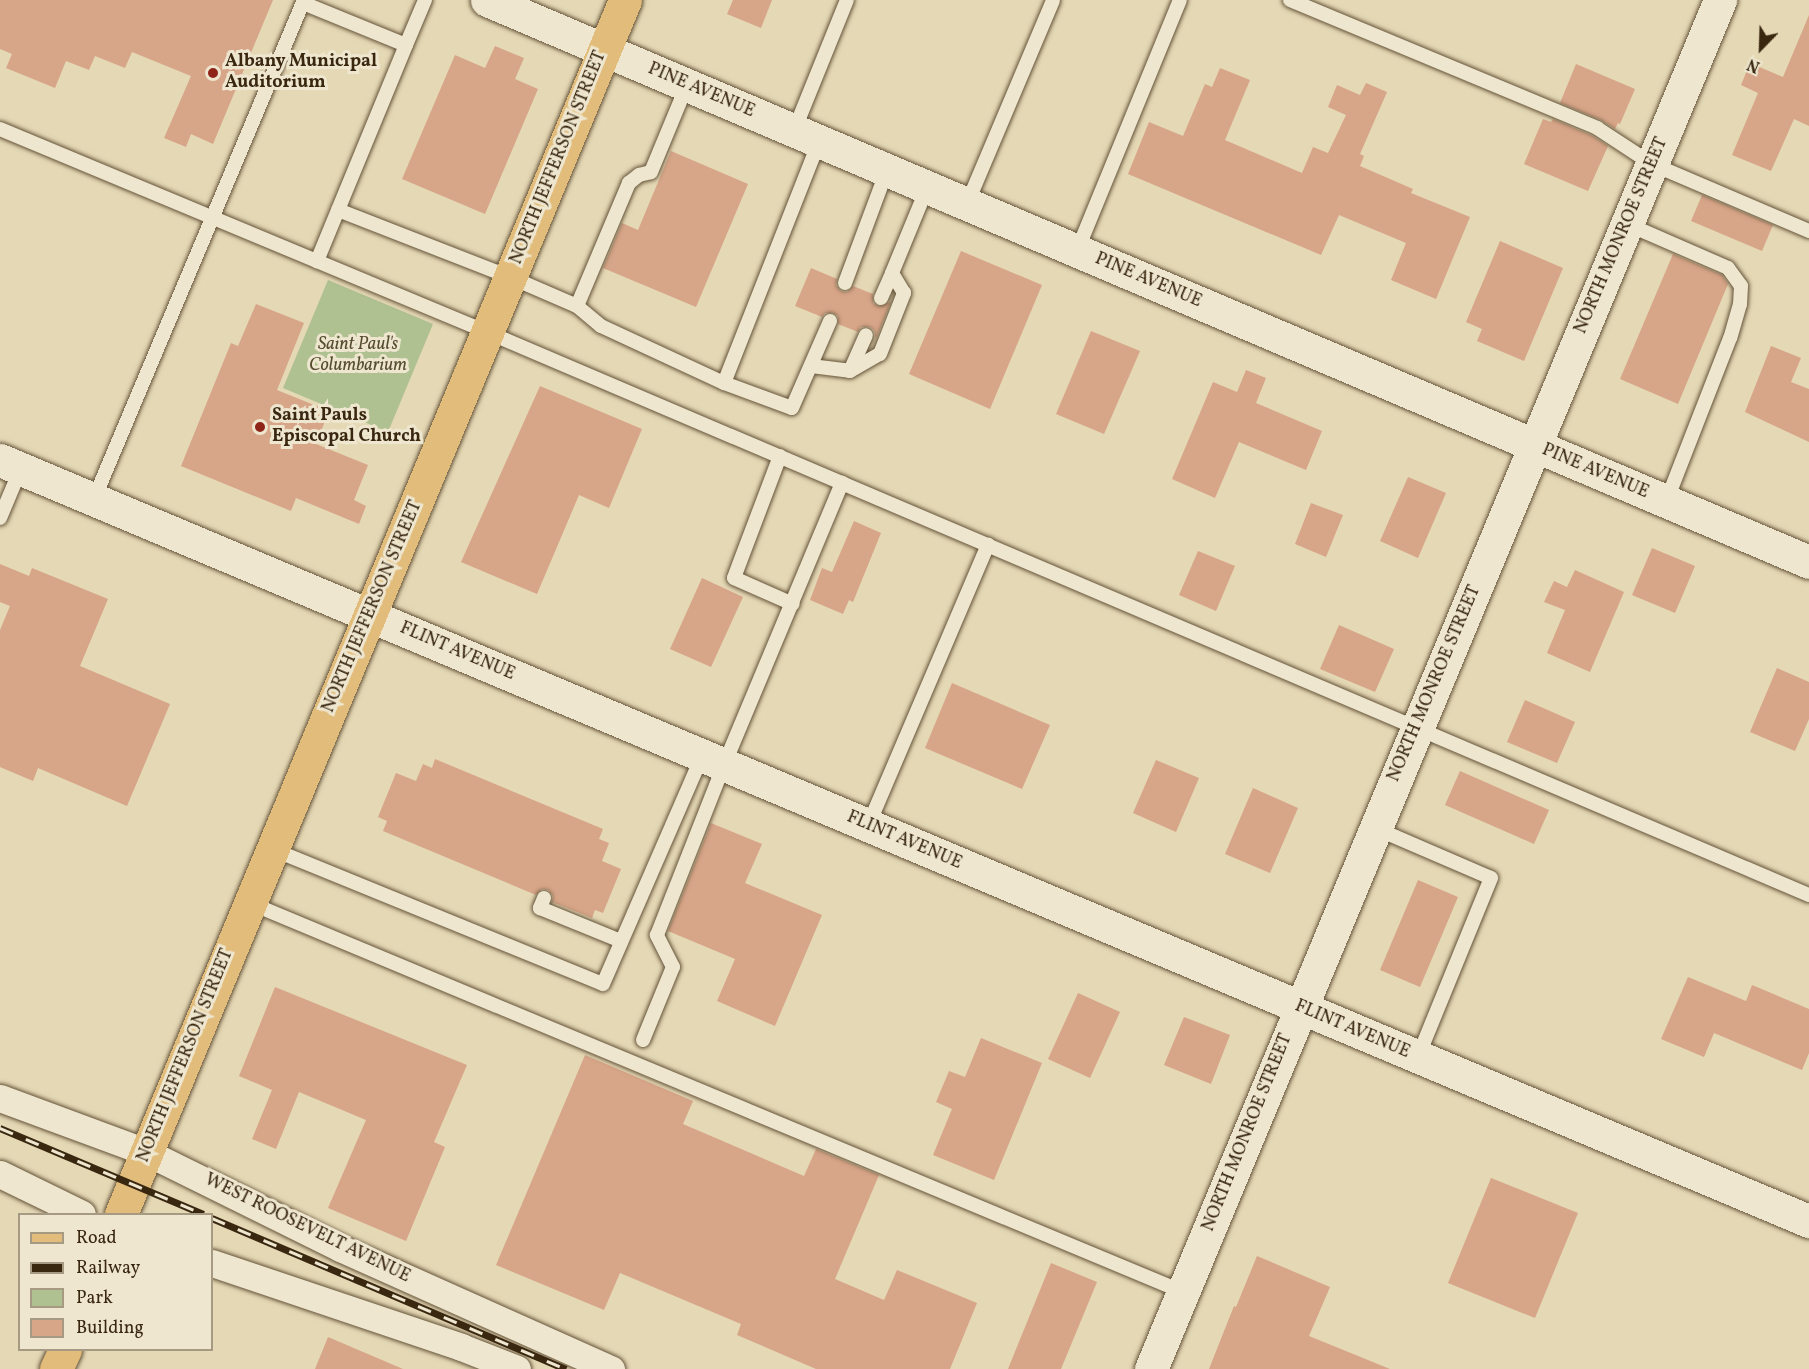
<!DOCTYPE html>
<html>
<head>
<meta charset="utf-8">
<style>
  body { margin:0 }
  #map { position:relative; width:1809px; height:1369px; overflow:hidden; background:#e5d8b5; font-family:Vollkorn,serif }
  div>[style] { position:absolute }
  [style*='--x'] { left:calc(var(--x)*1px); top:calc(var(--y)*1px); width:calc(var(--w)*1px); rotate:calc(var(--a)*1deg) }
  .green>* { inset:0; background:#afc091 }
  .building>* { inset:0; background:#d7a588 }
  .roads { filter:drop-shadow(0 0 2px #645339) drop-shadow(0 0 2px #645339) }
  .lane>* { height:14px; margin:-7px; padding:0 7px; transform-origin:7px; border-radius:7px; background:#eee6cf }
  .street>* { height:27px; margin:-13.5px; padding:0 13.5px; transform-origin:13.5px; border-radius:13.5px; background:#eee6cf }
  .secondary>* { height:33px; margin:-16.5px; padding:0 16.5px; transform-origin:16.5px; border-radius:16.5px; background:#eee6cf }
  .primary>* { height:33px; margin:-16.5px; padding:0 16.5px; transform-origin:16.5px; border-radius:16.5px; background:#e2bc7a }
  .rail>* { height:7px; margin-top:-3.5px; transform-origin:0; background:repeating-linear-gradient(90deg,#eee6cf 0 14px,#392710 0 28px); box-sizing:border-box; border-block:2px solid #392710 }
  .dots>* { width:16px; height:16px; translate:-50% -50%; box-sizing:border-box; border:3px solid #eee6cf; border-radius:50% }
  span { translate:-50% -50%; white-space:nowrap; text-align:center; line-height:1.15; -webkit-text-stroke:6px #eee6cf; paint-order:stroke }
  .poi-label { font-size:18px; color:#392710; font-weight:700 }
  .left { translate:0 -50%; text-align:left }
  .street-label { font-size:18px; color:#392710 }
  .park-label { font-size:18px; color:#564d30; font-style:italic }
  .legend { position:absolute; left:18px; top:1213px; width:195px; height:138px; box-sizing:border-box; background:#eee6cf; border:2px solid #a69a83; margin:0; padding:8px 10px; list-style:none; font-size:18px; color:#392710 }
  .legend li { display:flex; align-items:center; gap:12px; height:30px }
  .legend b { width:30px; border:2px solid #a69a83 }
  .north { position:absolute; left:1731px; top:18px; width:60px; height:60px; -webkit-text-stroke:4px #eee6cf; paint-order:stroke; rotate:203deg; font-size:16px; font-weight:700; line-height:24px; text-align:center; color:#392710 }
  .north::after { content:''; display:block; margin:auto; width:21px; height:27px; background:#392710; clip-path:polygon(50% 0,100% 100%,50% 72%,0 100%) }
</style>
</head>
<body>
<div id="map">
  <div class="green">
    <div style="clip-path:polygon(328px 280px,433px 324px,388px 432px,283px 388px)"></div>
  </div>
  <div class="building">
    <div style="clip-path:polygon(0 0,273px 0,213px 144px,191px 134px,186px 147px,164px 138px,191px 76px,132px 52px,125px 68px,95px 56px,89px 70px,66px 61px,55px 88px,6px 68px,12px 54px,0 49px)"></div>
    <div style="clip-path:polygon(733px 0,772px 0,761px 28px,727px 14px)"></div>
    <div style="clip-path:polygon(1809px 15px,1809px 126px,1794px 119px,1771px 171px,1732px 155px,1758px 93px,1741px 85px,1750px 63px,1783px 77px)"></div>
    <div style="clip-path:polygon(495px 46px,524px 58px,515px 79px,538px 89px,485px 214px,402px 179px,455px 55px,485px 68px)"></div>
    <div style="clip-path:polygon(1576px 64px,1635px 89px,1620px 124px,1618px 123px,1615px 129px,1601px 120px,1560px 103px)"></div>
    <div style="clip-path:polygon(1220px 68px,1250px 80px,1225px 140px,1302px 173px,1313px 147px,1328px 153px,1346px 115px,1328px 107px,1337px 85px,1360px 95px,1366px 83px,1387px 92px,1360px 154px,1364px 156px,1360px 166px,1413px 189px,1411px 193px,1470px 217px,1436px 299px,1391px 280px,1406px 243px,1339px 215px,1321px 255px,1128px 174px,1149px 122px,1183px 136px,1205px 84px,1212px 87px)"></div>
    <div style="clip-path:polygon(1543px 119px,1551px 122px,1553px 119px,1593px 136px,1608px 146px,1588px 191px,1524px 164px)"></div>
    <div style="clip-path:polygon(671px 151px,748px 184px,696px 307px,603px 268px,622px 223px,638px 230px)"></div>
    <div style="clip-path:polygon(1702px 195px,1773px 225px,1762px 251px,1691px 221px)"></div>
    <div style="clip-path:polygon(1500px 241px,1563px 268px,1524px 361px,1477px 341px,1482px 329px,1466px 322px)"></div>
    <div style="clip-path:polygon(961px 251px,1042px 285px,990px 409px,909px 374px)"></div>
    <div style="clip-path:polygon(1673px 254px,1722px 275px,1728px 284px,1678px 404px,1620px 379px)"></div>
    <div style="clip-path:polygon(811px 268px,837px 279px,836px 285px,841px 291px,847px 292px,853px 286px,873px 294px,873px 303px,878px 306px,891px 302px,876px 339px,874px 330px,869px 327px,861px 327px,858px 332px,838px 324px,838px 316px,833px 313px,825px 313px,822px 317px,795px 306px)"></div>
    <div style="clip-path:polygon(256px 304px,304px 323px,277px 390px,329px 411px,316px 444px,368px 465px,354px 500px,366px 506px,359px 524px,296px 498px,291px 511px,181px 466px,231px 343px,238px 346px)"></div>
    <div style="clip-path:polygon(1091px 331px,1140px 351px,1104px 434px,1056px 414px)"></div>
    <div style="clip-path:polygon(1771px 346px,1801px 358px,1791px 382px,1809px 389px,1809px 442px,1745px 412px)"></div>
    <div style="clip-path:polygon(1246px 370px,1266px 378px,1256px 403px,1322px 431px,1306px 470px,1239px 442px,1215px 498px,1172px 479px,1213px 382px,1237px 392px)"></div>
    <div style="clip-path:polygon(540px 386px,642px 429px,609px 508px,579px 495px,537px 594px,461px 562px)"></div>
    <div style="clip-path:polygon(1408px 477px,1446px 493px,1418px 558px,1380px 541px)"></div>
    <div style="clip-path:polygon(1311px 503px,1343px 515px,1326px 557px,1295px 544px)"></div>
    <div style="clip-path:polygon(854px 521px,881px 533px,853px 602px,849px 600px,843px 614px,810px 600px,822px 568px,832px 572px)"></div>
    <div style="clip-path:polygon(1652px 548px,1695px 566px,1675px 613px,1632px 595px)"></div>
    <div style="clip-path:polygon(1198px 551px,1235px 566px,1216px 611px,1179px 595px)"></div>
    <div style="clip-path:polygon(0 564px,29px 576px,32px 568px,108px 599px,80px 666px,170px 704px,127px 806px,38px 768px,33px 781px,0 767px,0 630px,10px 606px,0 602px)"></div>
    <div style="clip-path:polygon(1575px 570px,1624px 592px,1590px 672px,1547px 653px,1565px 610px,1544px 602px,1554px 581px,1567px 587px)"></div>
    <div style="clip-path:polygon(702px 578px,743px 597px,711px 667px,670px 649px)"></div>
    <div style="clip-path:polygon(1339px 625px,1394px 649px,1375px 692px,1320px 669px)"></div>
    <div style="clip-path:polygon(1777px 668px,1809px 682px,1809px 719px,1795px 751px,1750px 732px)"></div>
    <div style="clip-path:polygon(952px 683px,1050px 725px,1022px 789px,925px 748px)"></div>
    <div style="clip-path:polygon(1525px 700px,1575px 722px,1557px 763px,1507px 742px)"></div>
    <div style="clip-path:polygon(435px 759px,603px 829px,599px 839px,609px 843px,602px 861px,621px 869px,603px 913px,595px 910px,592px 918px,552px 902px,553px 896px,548px 890px,542px 889px,536px 895px,383px 831px,387px 821px,378px 817px,396px 773px,416px 781px,423px 764px,432px 768px)"></div>
    <div style="clip-path:polygon(1156px 760px,1199px 778px,1176px 832px,1133px 813px)"></div>
    <div style="clip-path:polygon(1460px 771px,1549px 810px,1534px 844px,1445px 805px)"></div>
    <div style="clip-path:polygon(1253px 788px,1298px 808px,1270px 873px,1225px 854px)"></div>
    <div style="clip-path:polygon(711px 823px,762px 844px,745px 883px,822px 915px,775px 1026px,717px 1001px,735px 959px,668px 931px)"></div>
    <div style="clip-path:polygon(1418px 880px,1458px 897px,1420px 987px,1380px 970px)"></div>
    <div style="clip-path:polygon(1688px 977px,1746px 1001px,1752px 985px,1809px 1009px,1809px 1053px,1802px 1070px,1714px 1033px,1704px 1057px,1661px 1039px)"></div>
    <div style="clip-path:polygon(275px 987px,467px 1065px,434px 1142px,445px 1147px,406px 1241px,328px 1208px,366px 1120px,299px 1092px,276px 1149px,252px 1139px,272px 1090px,239px 1076px)"></div>
    <div style="clip-path:polygon(1078px 993px,1120px 1012px,1090px 1078px,1048px 1059px)"></div>
    <div style="clip-path:polygon(1184px 1017px,1230px 1035px,1211px 1084px,1164px 1065px)"></div>
    <div style="clip-path:polygon(981px 1038px,1042px 1063px,994px 1180px,933px 1155px,952px 1109px,936px 1102px,949px 1071px,965px 1077px)"></div>
    <div style="clip-path:polygon(585px 1055px,693px 1101px,683px 1124px,804px 1176px,816px 1149px,879px 1175px,835px 1279px,884px 1300px,897px 1270px,977px 1303px,950px 1369px,816px 1369px,737px 1335px,741px 1324px,620px 1273px,604px 1310px,496px 1265px)"></div>
    <div style="clip-path:polygon(1491px 1178px,1578px 1213px,1535px 1318px,1448px 1283px)"></div>
    <div style="clip-path:polygon(1257px 1256px,1330px 1287px,1309px 1336px,1390px 1369px,1209px 1369px,1234px 1306px,1236px 1307px)"></div>
    <div style="clip-path:polygon(1051px 1263px,1097px 1282px,1061px 1369px,1008px 1369px)"></div>
    <div style="clip-path:polygon(328px 1337px,403px 1369px,315px 1369px)"></div>
  </div>
  <div class="roads">
    <div class="lane">
      <div style="--x:1290;--y:0;--w:333;--a:22.6"></div>
      <div style="--x:1597;--y:128;--w:66;--a:33.2"></div>
      <div style="--x:1652;--y:164;--w:171;--a:23.1"></div>
      <div style="--x:303;--y:3;--w:111;--a:22.2"></div>
      <div style="--x:406;--y:45;--w:234;--a:112.4"></div>
      <div style="--x:406;--y:45;--w:49;--a:-67.1"></div>
      <div style="--x:0;--y:129;--w:528;--a:22.63"></div>
      <div style="--x:487;--y:332;--w:1437;--a:23.07"></div>
      <div style="--x:794;--y:131;--w:141;--a:-68"></div>
      <div style="--x:967;--y:204;--w:221;--a:-67.1"></div>
      <div style="--x:338;--y:210;--w:185;--a:21.3"></div>
      <div style="--x:510;--y:277;--w:73;--a:23.4"></div>
      <div style="--x:577;--y:306;--w:31;--a:40"></div>
      <div style="--x:601;--y:326;--w:136;--a:24.9"></div>
      <div style="--x:724;--y:383;--w:72;--a:20.2"></div>
      <div style="--x:792;--y:408;--w:95;--a:-66.4"></div>
      <div style="--x:1627;--y:224;--w:110;--a:23.5"></div>
      <div style="--x:1728;--y:268;--w:22;--a:54"></div>
      <div style="--x:1741;--y:286;--w:18;--a:93"></div>
      <div style="--x:1740;--y:304;--w:35;--a:106"></div>
      <div style="--x:1730;--y:338;--w:176;--a:111.3"></div>
      <div style="--x:1077;--y:251;--w:271;--a:-67.7"></div>
      <div style="--x:845;--y:283;--w:121;--a:-69.6"></div>
      <div style="--x:881;--y:298;--w:27;--a:-66"></div>
      <div style="--x:577;--y:306;--w:134;--a:-67.1"></div>
      <div style="--x:629;--y:183;--w:13;--a:-39"></div>
      <div style="--x:639;--y:175;--w:12;--a:-14"></div>
      <div style="--x:651;--y:172;--w:94;--a:-67.5"></div>
      <div style="--x:811;--y:366;--w:39;--a:7"></div>
      <div style="--x:850;--y:371;--w:34;--a:-30"></div>
      <div style="--x:880;--y:354;--w:66;--a:-68.5"></div>
      <div style="--x:904;--y:293;--w:23;--a:-121"></div>
      <div style="--x:892;--y:273;--w:92;--a:-67.6"></div>
      <div style="--x:850;--y:371;--w:39;--a:-66"></div>
      <div style="--x:724;--y:383;--w:259;--a:-68.5"></div>
      <div style="--x:780;--y:456;--w:130;--a:110.7"></div>
      <div style="--x:734;--y:578;--w:64;--a:23.8"></div>
      <div style="--x:94;--y:499;--w:541;--a:-67.18"></div>
      <div style="--x:0;--y:518;--w:54;--a:-67.2"></div>
      <div style="--x:868;--y:826;--w:306;--a:-66.9"></div>
      <div style="--x:1375;--y:828;--w:126;--a:23.3"></div>
      <div style="--x:1491;--y:878;--w:193;--a:112.2"></div>
      <div style="--x:272;--y:849;--w:357;--a:22.2"></div>
      <div style="--x:603;--y:984;--w:249;--a:-66.5"></div>
      <div style="--x:544;--y:898;--w:11;--a:112"></div>
      <div style="--x:540;--y:908;--w:87;--a:22.2"></div>
      <div style="--x:250;--y:903;--w:1011;--a:22.63"></div>
      <div style="--x:643;--y:1040;--w:79;--a:-67.7"></div>
      <div style="--x:673;--y:967;--w:36;--a:-117"></div>
      <div style="--x:657;--y:935;--w:183;--a:-68.5"></div>
      <div style="--x:724;--y:765;--w:306;--a:-67.3"></div>
    </div>
    <div class="street">
      <div style="--x:0;--y:1098;--w:156;--a:20.3"></div>
      <div style="--x:146;--y:1152;--w:216;--a:26.3"></div>
      <div style="--x:340;--y:1248;--w:297;--a:24.1"></div>
      <div style="--x:0;--y:1174;--w:91;--a:26"></div>
      <div style="--x:212;--y:1263;--w:263;--a:18.6"></div>
      <div style="--x:461;--y:1347;--w:60;--a:21.4"></div>
    </div>
    <div class="secondary">
      <div style="--x:487;--y:0;--w:1436;--a:23.03"></div>
      <div style="--x:0;--y:460;--w:1963;--a:22.82"></div>
      <div style="--x:1151;--y:1369;--w:1483;--a:-67.43"></div>
    </div>
    <div class="primary">
      <div style="--x:121;--y:1214;--w:1314;--a:-67.45"></div>
      <div style="--x:56;--y:1369;--w:21;--a:-65"></div>
    </div>
  </div>
  <div class="rail">
    <div style="--x:0;--y:1128;--w:221;--a:22.9"></div>
    <div style="--x:212;--y:1218;--w:385;--a:23.1"></div>
  </div>
  <div class="dots">
    <div style="left:213px;top:73px;background:#8f2418"></div>
    <div style="left:260px;top:427px;background:#8f2418"></div>
  </div>
  <div class="poi-label">
    <span class="left" style="left:225px;top:73px">Albany Municipal<br>Auditorium</span>
    <span class="left" style="left:272px;top:427px">Saint Pauls<br>Episcopal Church</span>
  </div>
  <div class="street-label">
    <span style="left:701px;top:91px;rotate:23deg">PINE AVENUE</span>
    <span style="left:559px;top:158px;rotate:-68deg">NORTH JEFFERSON STREET</span>
    <span style="left:1622px;top:236px;rotate:-67deg">NORTH MONROE STREET</span>
    <span style="left:1148px;top:281px;rotate:23deg">PINE AVENUE</span>
    <span style="left:1595px;top:472px;rotate:23deg">PINE AVENUE</span>
    <span style="left:373px;top:607px;rotate:-67deg">NORTH JEFFERSON STREET</span>
    <span style="left:457px;top:652px;rotate:23deg">FLINT AVENUE</span>
    <span style="left:1435px;top:684px;rotate:-67deg">NORTH MONROE STREET</span>
    <span style="left:904px;top:841px;rotate:23deg">FLINT AVENUE</span>
    <span style="left:1352px;top:1030px;rotate:23deg">FLINT AVENUE</span>
    <span style="left:186px;top:1056px;rotate:-68deg">NORTH JEFFERSON STREET</span>
    <span style="left:1248px;top:1133px;rotate:-68deg">NORTH MONROE STREET</span>
    <span style="left:307px;top:1229px;rotate:26deg">WEST ROOSEVELT AVENUE</span>
  </div>
  <div class="park-label">
    <span style="left:358px;top:356px">Saint Paul's<br>Columbarium</span>
  </div>
  <ul class="legend">
  <li><b style="height:8px;background:#e2bc7a"></b>Road</li>
  <li><b style="height:8px;background:#392710"></b>Railway</li>
  <li><b style="height:16px;background:#afc091"></b>Park</li>
  <li><b style="height:16px;background:#d7a588"></b>Building</li>
  </ul>
  <div class="north">N</div>
</div>
</body>
</html>
